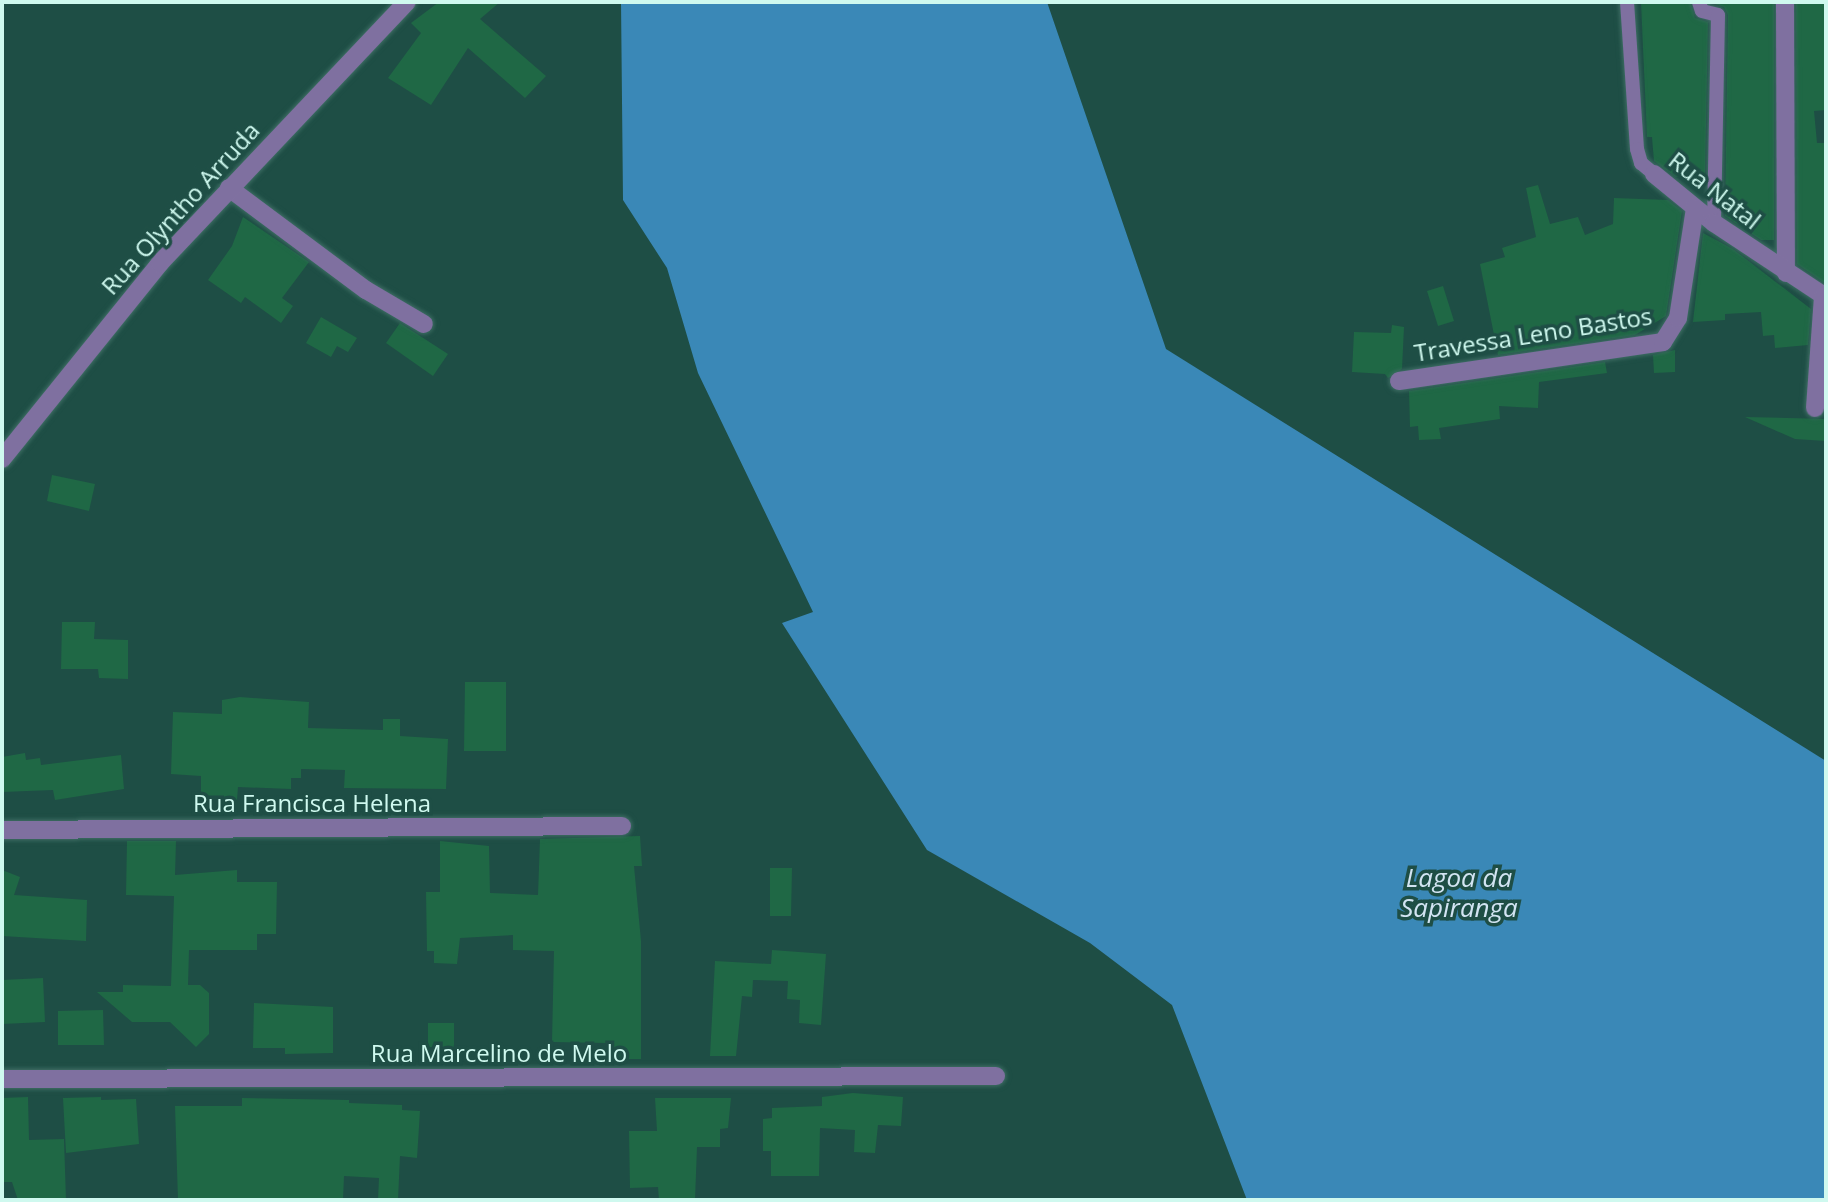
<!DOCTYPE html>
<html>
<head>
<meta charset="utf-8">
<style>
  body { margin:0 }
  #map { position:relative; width:1828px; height:1202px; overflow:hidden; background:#1e4e45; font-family:"Open Sans",sans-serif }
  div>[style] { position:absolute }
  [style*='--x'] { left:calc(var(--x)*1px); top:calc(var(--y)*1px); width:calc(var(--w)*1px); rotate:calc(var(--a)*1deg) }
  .water>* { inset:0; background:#3a88b7 }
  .building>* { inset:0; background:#1f6845 }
  .roads { filter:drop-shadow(0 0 2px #3e6d64) drop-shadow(0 0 2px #3e6d64) }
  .service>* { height:14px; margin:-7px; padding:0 7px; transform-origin:7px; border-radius:7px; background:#7f70a0 }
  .minor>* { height:18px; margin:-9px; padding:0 9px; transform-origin:9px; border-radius:9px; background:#7f70a0 }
  .tertiary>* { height:18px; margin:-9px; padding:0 9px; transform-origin:9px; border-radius:9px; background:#7f70a0 }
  span { translate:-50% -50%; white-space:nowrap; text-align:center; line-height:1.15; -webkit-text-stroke:7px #1e4e45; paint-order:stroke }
  .street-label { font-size:24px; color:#cff9ef }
  .water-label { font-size:26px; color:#d2e4f2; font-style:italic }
  .frame { position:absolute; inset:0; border:4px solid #cff9ef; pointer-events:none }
</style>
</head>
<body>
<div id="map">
  <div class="water">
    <div style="clip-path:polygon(621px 2px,1047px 2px,1166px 349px,1826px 761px,1826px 1200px,1247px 1200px,1172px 1005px,1090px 943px,927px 850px,782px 623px,813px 612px,698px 373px,667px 268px,623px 200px)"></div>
  </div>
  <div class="building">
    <div style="clip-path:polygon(439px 2px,500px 2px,480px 19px,546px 76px,525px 98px,468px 48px,431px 105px,388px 78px,421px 33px,411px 23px)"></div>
    <div style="clip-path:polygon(1641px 2px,1690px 2px,1695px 18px,1708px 22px,1705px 177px,1676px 177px,1654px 161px,1652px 137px,1647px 137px)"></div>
    <div style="clip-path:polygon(1709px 2px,1774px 2px,1774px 240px,1761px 240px,1725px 216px,1728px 15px,1724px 7px)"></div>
    <div style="clip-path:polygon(1796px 2px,1825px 2px,1826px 110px,1814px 111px,1817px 143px,1826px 143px,1826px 284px,1797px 264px)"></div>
    <div style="clip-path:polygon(1538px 185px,1550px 224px,1578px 217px,1585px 235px,1613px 224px,1614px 198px,1668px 200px,1682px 211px,1666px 316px,1635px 335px,1498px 355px,1480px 264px,1505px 257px,1502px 248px,1536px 237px,1526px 188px)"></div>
    <div style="clip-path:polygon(243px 217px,309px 262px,282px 298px,293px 306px,281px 323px,245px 297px,241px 303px,208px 280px,232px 246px)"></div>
    <div style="clip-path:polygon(1703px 233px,1733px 249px,1811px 309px,1808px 345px,1775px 348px,1774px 335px,1763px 336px,1761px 312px,1725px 314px,1725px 320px,1693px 322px)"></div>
    <div style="clip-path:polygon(1443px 286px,1454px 321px,1438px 326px,1427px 291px)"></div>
    <div style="clip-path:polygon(321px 317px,357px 338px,348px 352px,337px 346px,331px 357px,306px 343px)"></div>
    <div style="clip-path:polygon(400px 323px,448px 354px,433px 376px,386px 343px)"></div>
    <div style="clip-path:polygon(1392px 325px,1404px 327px,1402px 369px,1388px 378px,1385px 374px,1352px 372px,1354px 332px,1391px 333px)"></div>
    <div style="clip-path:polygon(1675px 350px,1675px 372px,1654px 373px,1653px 355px)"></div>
    <div style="clip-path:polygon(1605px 362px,1607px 373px,1539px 382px,1538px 408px,1499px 406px,1500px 419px,1439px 428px,1441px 439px,1419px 440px,1418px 426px,1410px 427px,1409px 391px)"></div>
    <div style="clip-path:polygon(1745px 417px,1826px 419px,1826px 441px,1795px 439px)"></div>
    <div style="clip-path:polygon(52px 475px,95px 484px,89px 511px,47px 501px)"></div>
    <div style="clip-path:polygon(62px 622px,95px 622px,94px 639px,128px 640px,128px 679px,99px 678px,98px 669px,61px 669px)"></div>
    <div style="clip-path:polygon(465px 682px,506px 682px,506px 751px,464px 751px)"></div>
    <div style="clip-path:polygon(240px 697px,309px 702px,308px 728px,383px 730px,383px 719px,400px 719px,400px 736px,448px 739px,446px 789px,344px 788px,345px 770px,301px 769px,301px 778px,291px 778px,291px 789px,238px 787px,237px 800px,201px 797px,201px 776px,171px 774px,173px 712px,222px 714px,222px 700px)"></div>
    <div style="clip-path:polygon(25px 753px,26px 760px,40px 758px,41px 765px,121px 755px,124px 789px,55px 800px,53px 790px,2px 792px,2px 757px)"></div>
    <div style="clip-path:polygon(640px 836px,642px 866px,634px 866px,641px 941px,641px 1059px,607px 1059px,607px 1043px,552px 1042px,554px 951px,513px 950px,513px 935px,460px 938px,457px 964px,434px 963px,434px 951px,427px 951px,426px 892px,440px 892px,440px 841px,489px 846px,490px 893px,538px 895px,540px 839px)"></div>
    <div style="clip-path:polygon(127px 841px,176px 841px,175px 875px,237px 870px,237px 882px,277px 882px,276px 934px,257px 934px,257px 950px,189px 950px,188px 985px,200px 985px,209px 993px,209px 1034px,196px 1047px,170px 1022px,132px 1022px,97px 992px,123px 992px,123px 985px,171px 986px,174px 896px,126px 895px)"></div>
    <div style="clip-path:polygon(770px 868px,792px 868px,791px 916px,770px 916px)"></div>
    <div style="clip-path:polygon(2px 870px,20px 877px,14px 895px,87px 900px,86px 941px,2px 936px)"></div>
    <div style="clip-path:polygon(772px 950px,826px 954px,821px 1025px,799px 1023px,800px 1000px,787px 999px,788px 981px,753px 980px,752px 997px,742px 996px,736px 1056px,710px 1056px,715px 961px,771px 964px)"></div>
    <div style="clip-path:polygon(43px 978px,45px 1022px,2px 1024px,2px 980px)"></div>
    <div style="clip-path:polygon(254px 1003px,333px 1007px,333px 1053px,285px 1054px,285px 1048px,253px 1048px)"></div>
    <div style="clip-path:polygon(103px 1010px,104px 1045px,58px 1045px,58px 1011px)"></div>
    <div style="clip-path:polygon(428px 1023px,454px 1023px,454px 1047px,428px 1047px)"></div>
    <div style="clip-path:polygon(853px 1093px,903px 1097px,901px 1126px,878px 1125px,875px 1153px,854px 1152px,855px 1130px,820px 1128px,819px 1176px,771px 1176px,771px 1151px,763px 1151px,763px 1119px,772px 1118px,772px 1108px,822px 1106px,822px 1097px)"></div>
    <div style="clip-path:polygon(28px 1097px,29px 1140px,64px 1139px,66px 1200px,18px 1200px,12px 1182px,2px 1182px,2px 1098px)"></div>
    <div style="clip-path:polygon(101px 1097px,101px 1100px,136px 1099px,139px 1144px,66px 1153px,63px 1098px)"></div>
    <div style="clip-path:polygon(242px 1098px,349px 1100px,349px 1103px,402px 1105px,402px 1110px,420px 1111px,417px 1158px,400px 1156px,398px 1200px,378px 1200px,379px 1178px,344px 1176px,343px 1200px,178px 1200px,175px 1106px,242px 1106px)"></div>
    <div style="clip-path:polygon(655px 1098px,731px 1098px,728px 1128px,720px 1129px,720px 1147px,697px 1147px,695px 1200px,659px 1200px,658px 1187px,630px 1188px,629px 1131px,657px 1131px)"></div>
  </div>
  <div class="roads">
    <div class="service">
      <div style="--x:1627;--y:2;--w:147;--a:86.1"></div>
      <div style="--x:1637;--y:149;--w:15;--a:74"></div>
      <div style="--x:1641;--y:163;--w:17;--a:40"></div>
      <div style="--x:1699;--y:2;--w:9;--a:72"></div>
      <div style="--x:1702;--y:11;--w:16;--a:14"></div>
      <div style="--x:1718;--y:15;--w:208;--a:91.1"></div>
    </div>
    <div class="minor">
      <div style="--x:1785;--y:2;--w:271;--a:89.8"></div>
      <div style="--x:1654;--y:174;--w:77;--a:39.2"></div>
      <div style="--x:1714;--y:223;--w:134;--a:33.5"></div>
      <div style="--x:229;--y:188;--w:171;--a:36.7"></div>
      <div style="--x:366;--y:290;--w:67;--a:30.4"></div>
      <div style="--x:1399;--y:381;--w:267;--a:-8.4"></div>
      <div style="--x:1663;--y:342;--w:28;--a:-58"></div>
      <div style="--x:1678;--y:318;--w:111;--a:-81.2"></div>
      <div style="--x:1815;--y:408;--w:112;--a:-85.9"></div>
      <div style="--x:2;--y:830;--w:620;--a:-0.37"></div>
      <div style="--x:2;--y:1079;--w:994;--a:-0.17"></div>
    </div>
    <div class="tertiary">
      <div style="--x:2;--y:459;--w:252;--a:-51.1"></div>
      <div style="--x:160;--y:263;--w:359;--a:-46.6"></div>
    </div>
  </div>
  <div class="street-label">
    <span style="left:1715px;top:190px;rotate:38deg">Rua Natal</span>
    <span style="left:180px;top:208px;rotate:-48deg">Rua Olyntho Arruda</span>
    <span style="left:1533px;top:334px;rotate:-9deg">Travessa Leno Bastos</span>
    <span style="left:312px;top:803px">Rua Francisca Helena</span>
    <span style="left:499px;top:1053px">Rua Marcelino de Melo</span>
  </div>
  <div class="water-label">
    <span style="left:1459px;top:893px">Lagoa da<br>Sapiranga</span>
  </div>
  <div class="frame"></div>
</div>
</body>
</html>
